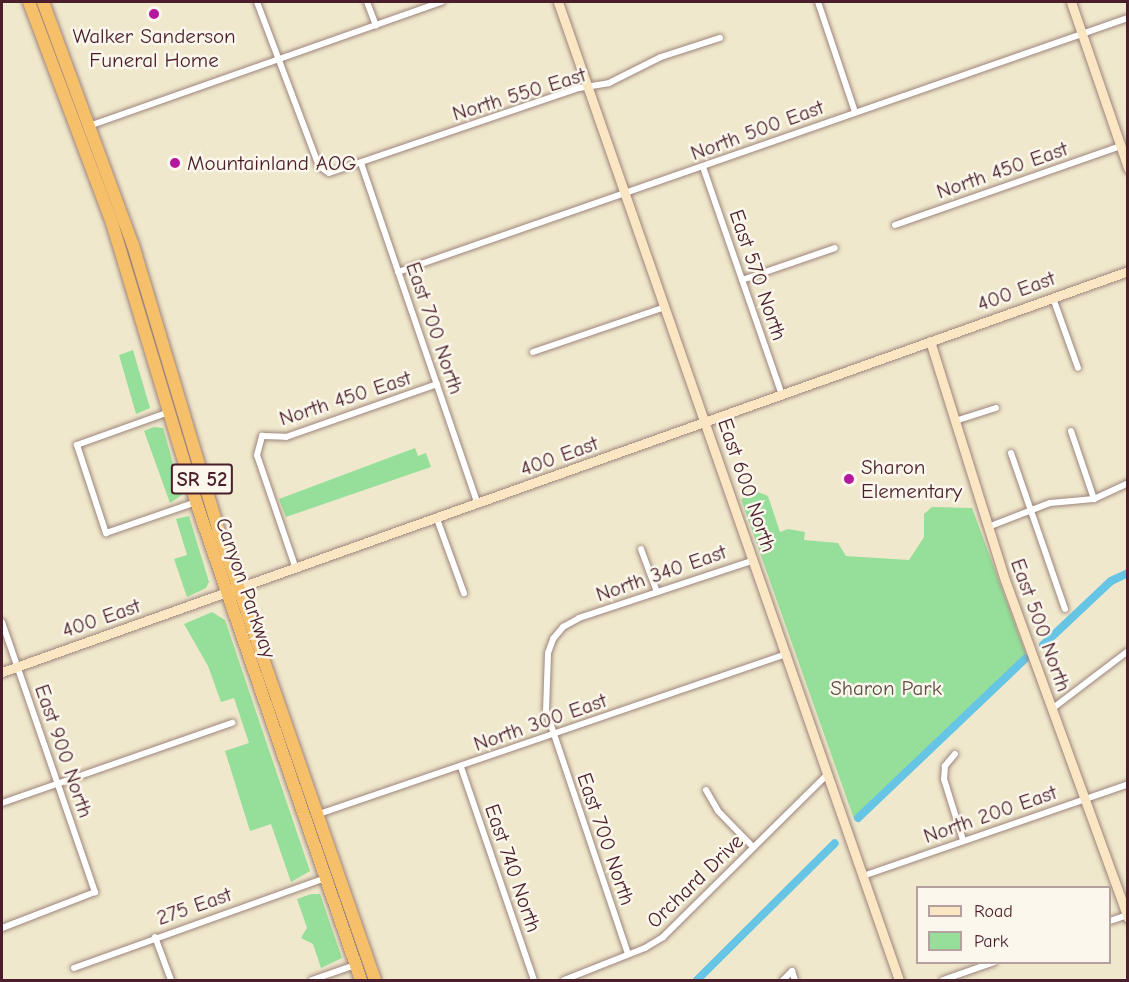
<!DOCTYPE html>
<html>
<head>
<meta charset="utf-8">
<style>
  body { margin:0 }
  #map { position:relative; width:1129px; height:982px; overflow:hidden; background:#f0e8cc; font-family:"Comic Neue",sans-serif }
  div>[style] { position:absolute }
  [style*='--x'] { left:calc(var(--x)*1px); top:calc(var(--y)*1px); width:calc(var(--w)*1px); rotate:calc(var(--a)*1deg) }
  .green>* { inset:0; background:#96df9a }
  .canal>* { height:8px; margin:-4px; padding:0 4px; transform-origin:4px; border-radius:4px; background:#66c5e4 }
  .roads { filter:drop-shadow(0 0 2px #9d847c) drop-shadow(0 0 2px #9d847c) }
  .street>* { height:6px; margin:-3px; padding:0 3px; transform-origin:3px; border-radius:3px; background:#fff }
  .secondary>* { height:9px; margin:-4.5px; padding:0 4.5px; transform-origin:4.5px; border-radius:4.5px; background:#fbe6c4 }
  .highway>* { height:12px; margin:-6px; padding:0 6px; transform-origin:6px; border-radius:6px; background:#f6c06b }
  .dots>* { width:16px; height:16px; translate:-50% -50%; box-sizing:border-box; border:3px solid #fbf7ec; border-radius:50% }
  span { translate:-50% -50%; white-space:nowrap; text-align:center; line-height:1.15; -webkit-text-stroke:5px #fbf7ec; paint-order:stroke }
  .shield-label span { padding:2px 4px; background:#fbf7ec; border:2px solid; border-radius:4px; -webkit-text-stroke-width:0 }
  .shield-label { font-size:20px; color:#4a1f2b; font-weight:700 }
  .poi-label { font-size:21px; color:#4a1f2b }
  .left { translate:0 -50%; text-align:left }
  .street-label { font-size:21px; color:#4a1f2b }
  .park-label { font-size:21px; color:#5d4f47 }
  .frame { position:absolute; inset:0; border:3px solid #4a1f2b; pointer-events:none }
  .legend { position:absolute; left:916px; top:886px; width:195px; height:78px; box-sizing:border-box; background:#fbf7ec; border:2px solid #b4a19f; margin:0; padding:8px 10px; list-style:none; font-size:18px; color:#4a1f2b }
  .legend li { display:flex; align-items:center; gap:12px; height:30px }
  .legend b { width:30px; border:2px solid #b4a19f }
</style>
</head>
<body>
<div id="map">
  <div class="green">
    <div style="clip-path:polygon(133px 350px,150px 408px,136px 414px,119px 355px)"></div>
    <div style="clip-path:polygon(154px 427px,163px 428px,182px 495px,170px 503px,144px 431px)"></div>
    <div style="clip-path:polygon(415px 448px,418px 456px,426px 453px,431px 467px,286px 517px,279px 499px)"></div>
    <div style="clip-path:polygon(758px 492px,768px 496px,780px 532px,788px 529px,805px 532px,804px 540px,838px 543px,846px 556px,909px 560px,924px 537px,924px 514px,932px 507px,972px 508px,1026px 654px,854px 819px,741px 499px)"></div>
    <div style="clip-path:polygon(189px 516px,209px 582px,206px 588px,187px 597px,174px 559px,187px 555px,176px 519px)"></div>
    <div style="clip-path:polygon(212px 612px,225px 620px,310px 871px,291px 882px,271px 824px,250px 831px,225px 751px,249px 743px,234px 698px,221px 702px,208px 666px,184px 624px)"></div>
    <div style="clip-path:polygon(311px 894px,320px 894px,342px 958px,321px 968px,313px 944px,301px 938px,307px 928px,297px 899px)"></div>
  </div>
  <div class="canal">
    <div style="--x:1043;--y:645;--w:93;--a:-43.3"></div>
    <div style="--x:1111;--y:581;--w:19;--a:-25"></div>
    <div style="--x:858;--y:818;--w:231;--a:-43.6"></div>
    <div style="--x:697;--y:980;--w:194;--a:-44.8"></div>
  </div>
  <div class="roads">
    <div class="street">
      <div style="--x:257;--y:2;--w:175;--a:69.3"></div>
      <div style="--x:319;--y:166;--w:12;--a:35"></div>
      <div style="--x:329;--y:173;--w:264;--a:-18.8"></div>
      <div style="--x:579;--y:88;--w:30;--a:-9"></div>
      <div style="--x:609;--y:83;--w:58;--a:-26.6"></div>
      <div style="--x:661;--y:57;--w:62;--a:-17.9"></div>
      <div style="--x:367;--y:2;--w:25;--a:69"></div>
      <div style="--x:818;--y:2;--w:116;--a:71.4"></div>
      <div style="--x:89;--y:126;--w:374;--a:-19.4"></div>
      <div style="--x:361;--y:163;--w:361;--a:71.1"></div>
      <div style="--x:703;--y:167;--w:241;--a:70.9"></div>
      <div style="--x:895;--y:225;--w:238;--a:-19.3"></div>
      <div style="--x:398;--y:272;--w:773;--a:-19.19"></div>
      <div style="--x:742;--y:280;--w:98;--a:-19"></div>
      <div style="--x:1053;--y:298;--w:74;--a:70.3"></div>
      <div style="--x:533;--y:352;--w:139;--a:-18.8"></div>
      <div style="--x:169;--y:412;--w:98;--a:160.3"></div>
      <div style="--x:77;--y:445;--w:93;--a:71.8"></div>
      <div style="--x:106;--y:533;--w:95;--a:-19"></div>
      <div style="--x:955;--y:421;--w:43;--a:-17.6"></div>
      <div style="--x:1071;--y:431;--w:72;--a:71.3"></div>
      <div style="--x:1011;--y:453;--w:165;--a:70.9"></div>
      <div style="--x:437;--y:519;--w:79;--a:70"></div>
      <div style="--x:988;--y:527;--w:66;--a:-21.2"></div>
      <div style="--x:1050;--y:503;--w:44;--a:-5.2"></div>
      <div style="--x:1094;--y:499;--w:38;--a:-25"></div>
      <div style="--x:641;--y:549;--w:46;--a:69.6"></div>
      <div style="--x:296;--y:569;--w:120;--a:-108.9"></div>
      <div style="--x:257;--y:455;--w:20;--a:-75"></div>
      <div style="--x:262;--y:436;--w:24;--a:2"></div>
      <div style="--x:286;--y:437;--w:160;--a:-19.3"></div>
      <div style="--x:2;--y:622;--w:286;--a:71"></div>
      <div style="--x:95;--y:892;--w:100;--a:158.8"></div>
      <div style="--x:1053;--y:708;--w:94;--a:-37.2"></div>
      <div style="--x:955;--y:754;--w:16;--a:130"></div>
      <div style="--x:945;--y:766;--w:13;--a:94"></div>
      <div style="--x:944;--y:779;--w:64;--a:72.7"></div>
      <div style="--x:461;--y:767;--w:225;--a:71.1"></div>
      <div style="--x:706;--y:790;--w:24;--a:60"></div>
      <div style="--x:718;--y:811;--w:50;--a:45.8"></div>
      <div style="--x:2;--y:803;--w:244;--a:-19.2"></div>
      <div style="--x:316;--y:815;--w:498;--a:-18.9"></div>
      <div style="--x:863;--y:876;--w:281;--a:-19.1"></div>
      <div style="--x:1110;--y:921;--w:18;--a:-19"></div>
      <div style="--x:155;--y:937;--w:46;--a:69.6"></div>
      <div style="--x:628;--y:954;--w:256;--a:-108.6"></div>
      <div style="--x:546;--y:711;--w:58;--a:-88"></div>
      <div style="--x:548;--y:653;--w:15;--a:-70"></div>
      <div style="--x:553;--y:639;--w:16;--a:-50"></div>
      <div style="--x:563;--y:627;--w:18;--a:-29"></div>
      <div style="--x:579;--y:618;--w:184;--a:-18.3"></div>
      <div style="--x:74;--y:968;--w:267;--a:-19.7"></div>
      <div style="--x:312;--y:980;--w:46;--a:-19.2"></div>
      <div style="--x:564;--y:980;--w:87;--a:-21.6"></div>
      <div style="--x:645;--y:948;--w:21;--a:-31"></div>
      <div style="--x:663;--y:937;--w:232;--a:-44.7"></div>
      <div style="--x:783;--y:980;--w:13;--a:-45"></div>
      <div style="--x:792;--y:971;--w:9;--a:72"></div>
      <div style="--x:943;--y:980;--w:54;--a:-19.4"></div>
    </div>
    <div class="secondary">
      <div style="--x:558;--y:2;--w:1036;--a:70.78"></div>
      <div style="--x:1071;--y:2;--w:176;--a:71"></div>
      <div style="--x:930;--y:341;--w:250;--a:72.6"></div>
      <div style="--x:1005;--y:580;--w:360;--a:70"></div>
      <div style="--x:2;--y:672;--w:1195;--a:-19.6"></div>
    </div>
    <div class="highway">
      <div style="--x:29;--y:2;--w:236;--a:69.4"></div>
      <div style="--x:112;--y:223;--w:291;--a:73.2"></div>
      <div style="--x:196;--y:502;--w:506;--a:70.96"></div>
      <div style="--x:43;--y:2;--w:259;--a:69.7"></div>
      <div style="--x:133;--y:245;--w:300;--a:73.3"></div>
      <div style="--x:219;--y:532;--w:474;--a:70.8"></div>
    </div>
  </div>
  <div class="dots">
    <div style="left:154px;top:14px;background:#b5179e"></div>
    <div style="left:175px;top:163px;background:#b5179e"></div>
    <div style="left:849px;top:479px;background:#b5179e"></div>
  </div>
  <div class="shield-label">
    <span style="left:202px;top:479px">SR 52</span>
  </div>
  <div class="poi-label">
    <span style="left:154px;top:48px">Walker Sanderson<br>Funeral Home</span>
    <span class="left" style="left:187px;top:163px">Mountainland AOG</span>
    <span class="left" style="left:861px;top:479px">Sharon<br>Elementary</span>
  </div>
  <div class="street-label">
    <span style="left:519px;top:94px;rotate:-17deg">North 550 East</span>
    <span style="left:757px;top:130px;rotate:-20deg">North 500 East</span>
    <span style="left:1002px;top:170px;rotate:-19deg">North 450 East</span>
    <span style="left:758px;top:275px;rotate:71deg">East 570 North</span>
    <span style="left:1016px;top:291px;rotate:-20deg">400 East</span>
    <span style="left:435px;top:328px;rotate:71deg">East 700 North</span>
    <span style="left:345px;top:398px;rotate:-18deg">North 450 East</span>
    <span style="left:559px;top:456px;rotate:-20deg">400 East</span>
    <span style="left:747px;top:485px;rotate:71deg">East 600 North</span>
    <span style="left:661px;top:573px;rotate:-19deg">North 340 East</span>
    <span style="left:246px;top:588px;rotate:71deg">Canyon Parkway</span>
    <span style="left:101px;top:618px;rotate:-19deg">400 East</span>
    <span style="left:1041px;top:625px;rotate:70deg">East 500 North</span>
    <span style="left:540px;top:722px;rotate:-19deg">North 300 East</span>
    <span style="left:64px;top:751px;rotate:71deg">East 900 North</span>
    <span style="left:990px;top:814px;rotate:-19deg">North 200 East</span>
    <span style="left:606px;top:839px;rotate:71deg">East 700 North</span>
    <span style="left:513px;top:868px;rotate:71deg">East 740 North</span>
    <span style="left:695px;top:881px;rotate:-44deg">Orchard Drive</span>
    <span style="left:194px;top:906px;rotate:-19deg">275 East</span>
  </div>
  <div class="park-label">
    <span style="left:886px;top:688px">Sharon Park</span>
  </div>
  <div class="frame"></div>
  <ul class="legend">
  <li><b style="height:8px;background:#fbe6c4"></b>Road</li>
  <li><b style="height:16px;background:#96df9a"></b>Park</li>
  </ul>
</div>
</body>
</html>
